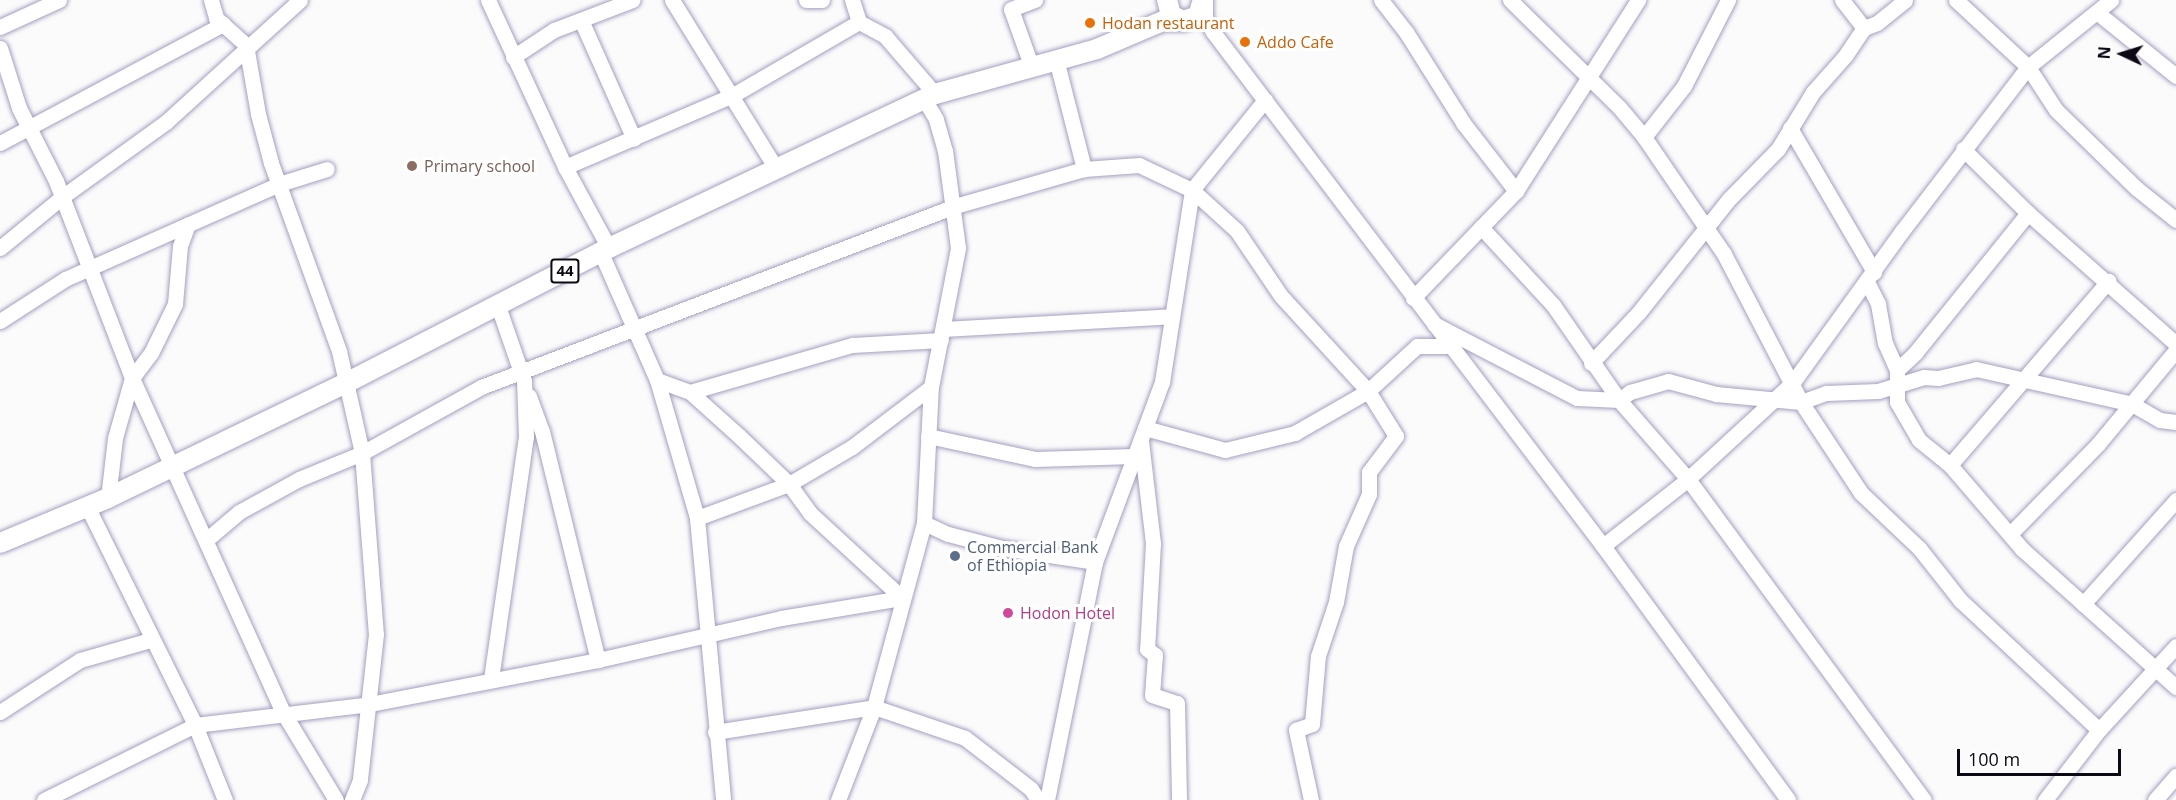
<!DOCTYPE html>
<html>
<head>
<meta charset="utf-8">
<style>
  body { margin:0 }
  #map { position:relative; width:2176px; height:800px; overflow:hidden; background:#fbfbfb; font-family:"Open Sans",sans-serif }
  div>[style] { position:absolute }
  [style*='--x'] { left:calc(var(--x)*1px); top:calc(var(--y)*1px); width:calc(var(--w)*1px); rotate:calc(var(--a)*1deg) }
  .roads { filter:drop-shadow(0 0 2px #a69ec0) drop-shadow(0 0 2px #a69ec0) }
  .minor>* { height:15px; margin:-7.5px; padding:0 7.5px; transform-origin:7.5px; border-radius:7.5px; background:#fff }
  .major>* { height:20px; margin:-10px; padding:0 10px; transform-origin:10px; border-radius:10px; background:#fff }
  .dots>* { width:16px; height:16px; translate:-50% -50%; box-sizing:border-box; border:3px solid #fff; border-radius:50% }
  span { translate:-50% -50%; white-space:nowrap; text-align:center; line-height:1.15; -webkit-text-stroke:6px #fff; paint-order:stroke }
  .shield-label span { padding:2px 4px; background:#fff; border:2px solid; border-radius:4px; -webkit-text-stroke-width:0 }
  .shield-label { font-size:15px; color:#0c0914; font-weight:700 }
  .food-label { font-size:16px; color:#c56008 }
  .left { translate:0 -50%; text-align:left }
  .education-label { font-size:16px; color:#785e54 }
  .service-label { font-size:16px; color:#4e5e75 }
  .hotel-label { font-size:16px; color:#b23c85 }
  .north { position:absolute; left:2092px; top:24px; width:60px; height:60px; -webkit-text-stroke:4px #fff; paint-order:stroke; rotate:274deg; font-size:16px; font-weight:700; line-height:24px; text-align:center; color:#0c0914 }
  .north::after { content:''; display:block; margin:auto; width:21px; height:27px; background:#0c0914; clip-path:polygon(50% 0,100% 100%,50% 72%,0 100%) }
  .scale { position:absolute; left:1957px; top:749px; width:164px; height:27px; box-sizing:border-box; border:3px solid #0c0914; border-top:0; padding-left:8px; font-size:18px; line-height:21px; white-space:nowrap; color:#0c0914; -webkit-text-stroke:4px #fff; paint-order:stroke }
</style>
</head>
<body>
<div id="map">
  <div class="roads">
    <div class="minor">
      <div style="--x:211;--y:0;--w:19;--a:74"></div>
      <div style="--x:216;--y:18;--w:40;--a:42"></div>
      <div style="--x:246;--y:45;--w:70;--a:80.1"></div>
      <div style="--x:258;--y:114;--w:51;--a:75.1"></div>
      <div style="--x:271;--y:163;--w:200;--a:70.1"></div>
      <div style="--x:339;--y:351;--w:105;--a:77.3"></div>
      <div style="--x:362;--y:453;--w:182;--a:85.6"></div>
      <div style="--x:376;--y:634;--w:147;--a:96.3"></div>
      <div style="--x:360;--y:780;--w:22;--a:112"></div>
      <div style="--x:488;--y:0;--w:184;--a:65.2"></div>
      <div style="--x:565;--y:167;--w:92;--a:61.5"></div>
      <div style="--x:672;--y:0;--w:196;--a:58.3"></div>
      <div style="--x:806;--y:0;--w:16;--a:0"></div>
      <div style="--x:852;--y:0;--w:23;--a:72"></div>
      <div style="--x:859;--y:22;--w:30;--a:28"></div>
      <div style="--x:885;--y:36;--w:77;--a:49.2"></div>
      <div style="--x:1381;--y:0;--w:41;--a:52"></div>
      <div style="--x:1406;--y:32;--w:109;--a:57.8"></div>
      <div style="--x:1464;--y:124;--w:85;--a:52.2"></div>
      <div style="--x:1510;--y:0;--w:153;--a:44.5"></div>
      <div style="--x:1619;--y:107;--w:39;--a:50"></div>
      <div style="--x:1644;--y:137;--w:142;--a:55.6"></div>
      <div style="--x:1724;--y:254;--w:167;--a:62.5"></div>
      <div style="--x:1801;--y:402;--w:109;--a:56.6"></div>
      <div style="--x:1861;--y:493;--w:80;--a:43.5"></div>
      <div style="--x:1919;--y:548;--w:66;--a:51.7"></div>
      <div style="--x:1960;--y:600;--w:190;--a:43.1"></div>
      <div style="--x:1842;--y:0;--w:36;--a:52"></div>
      <div style="--x:1864;--y:28;--w:14;--a:-21"></div>
      <div style="--x:1877;--y:23;--w:36;--a:-39"></div>
      <div style="--x:1956;--y:0;--w:98;--a:42.9"></div>
      <div style="--x:2028;--y:67;--w:51;--a:56.9"></div>
      <div style="--x:2056;--y:110;--w:112;--a:44.3"></div>
      <div style="--x:2136;--y:188;--w:51;--a:38.7"></div>
      <div style="--x:1205;--y:1;--w:17;--a:90"></div>
      <div style="--x:1205;--y:18;--w:16;--a:60"></div>
      <div style="--x:1213;--y:32;--w:645;--a:52.81"></div>
      <div style="--x:1603;--y:546;--w:314;--a:53.9"></div>
      <div style="--x:2099;--y:14;--w:99;--a:38.8"></div>
      <div style="--x:581;--y:20;--w:130;--a:66"></div>
      <div style="--x:0;--y:27;--w:65;--a:-24.6"></div>
      <div style="--x:0;--y:48;--w:63;--a:72.4"></div>
      <div style="--x:19;--y:108;--w:82;--a:63.1"></div>
      <div style="--x:56;--y:181;--w:211;--a:68.9"></div>
      <div style="--x:132;--y:378;--w:369;--a:65.7"></div>
      <div style="--x:284;--y:714;--w:100;--a:58.8"></div>
      <div style="--x:513;--y:57;--w:49;--a:-33.4"></div>
      <div style="--x:554;--y:30;--w:84;--a:-21"></div>
      <div style="--x:1056;--y:59;--w:114;--a:75.7"></div>
      <div style="--x:1031;--y:65;--w:59;--a:-109.7"></div>
      <div style="--x:1011;--y:9;--w:26;--a:-21"></div>
      <div style="--x:1790;--y:128;--w:167;--a:59.7"></div>
      <div style="--x:1644;--y:137;--w:65;--a:-51.9"></div>
      <div style="--x:1684;--y:86;--w:97;--a:-62.9"></div>
      <div style="--x:0;--y:143;--w:253;--a:-28.1"></div>
      <div style="--x:1963;--y:149;--w:91;--a:44.6"></div>
      <div style="--x:2028;--y:213;--w:198;--a:41.5"></div>
      <div style="--x:565;--y:167;--w:183;--a:-23.2"></div>
      <div style="--x:733;--y:95;--w:146;--a:-30.1"></div>
      <div style="--x:1481;--y:227;--w:106;--a:47.3"></div>
      <div style="--x:1553;--y:305;--w:116;--a:55.2"></div>
      <div style="--x:1619;--y:400;--w:14;--a:-36"></div>
      <div style="--x:1630;--y:392;--w:40;--a:-16"></div>
      <div style="--x:1668;--y:381;--w:50;--a:15.2"></div>
      <div style="--x:1716;--y:394;--w:85;--a:5.4"></div>
      <div style="--x:1801;--y:402;--w:27;--a:-20"></div>
      <div style="--x:1826;--y:393;--w:52;--a:-2.2"></div>
      <div style="--x:1878;--y:391;--w:48;--a:-16.9"></div>
      <div style="--x:1924;--y:377;--w:14;--a:4"></div>
      <div style="--x:1938;--y:378;--w:39;--a:-13"></div>
      <div style="--x:1976;--y:369;--w:160;--a:12.6"></div>
      <div style="--x:2132;--y:404;--w:32;--a:30"></div>
      <div style="--x:2160;--y:420;--w:16;--a:7"></div>
      <div style="--x:0;--y:248;--w:80;--a:-39.4"></div>
      <div style="--x:62;--y:197;--w:128;--a:-35.8"></div>
      <div style="--x:166;--y:122;--w:181;--a:-42.3"></div>
      <div style="--x:601;--y:253;--w:139;--a:66.2"></div>
      <div style="--x:657;--y:380;--w:144;--a:73.8"></div>
      <div style="--x:697;--y:518;--w:283;--a:84.7"></div>
      <div style="--x:1867;--y:282;--w:25;--a:63"></div>
      <div style="--x:1878;--y:304;--w:40;--a:80"></div>
      <div style="--x:1885;--y:343;--w:30;--a:66"></div>
      <div style="--x:1897;--y:370;--w:32;--a:90"></div>
      <div style="--x:1897;--y:402;--w:44;--a:59.9"></div>
      <div style="--x:1919;--y:440;--w:40;--a:39"></div>
      <div style="--x:1950;--y:465;--w:111;--a:49.4"></div>
      <div style="--x:2022;--y:549;--w:207;--a:41.9"></div>
      <div style="--x:1413;--y:298;--w:149;--a:-46.1"></div>
      <div style="--x:1516;--y:191;--w:227;--a:-57.4"></div>
      <div style="--x:0;--y:321;--w:77;--a:-32.9"></div>
      <div style="--x:65;--y:279;--w:234;--a:-23.9"></div>
      <div style="--x:279;--y:184;--w:50;--a:-17.4"></div>
      <div style="--x:1434;--y:324;--w:161;--a:27.4"></div>
      <div style="--x:1577;--y:398;--w:42;--a:2.7"></div>
      <div style="--x:1619;--y:400;--w:105;--a:48.9"></div>
      <div style="--x:1688;--y:479;--w:398;--a:53.7"></div>
      <div style="--x:943;--y:329;--w:229;--a:-3.2"></div>
      <div style="--x:1591;--y:363;--w:70;--a:-46.7"></div>
      <div style="--x:1639;--y:312;--w:144;--a:-51.5"></div>
      <div style="--x:1729;--y:199;--w:70;--a:-45.6"></div>
      <div style="--x:1778;--y:149;--w:67;--a:-58.4"></div>
      <div style="--x:1813;--y:92;--w:48;--a:-48.4"></div>
      <div style="--x:1845;--y:56;--w:34;--a:-56"></div>
      <div style="--x:1897;--y:370;--w:25;--a:-43"></div>
      <div style="--x:1915;--y:353;--w:180;--a:-51.1"></div>
      <div style="--x:657;--y:380;--w:35;--a:20"></div>
      <div style="--x:690;--y:392;--w:66;--a:41.9"></div>
      <div style="--x:739;--y:436;--w:69;--a:43.8"></div>
      <div style="--x:789;--y:484;--w:36;--a:54"></div>
      <div style="--x:810;--y:513;--w:125;--a:42.7"></div>
      <div style="--x:690;--y:392;--w:169;--a:-16.2"></div>
      <div style="--x:852;--y:345;--w:89;--a:-3.2"></div>
      <div style="--x:529;--y:396;--w:37;--a:70"></div>
      <div style="--x:542;--y:431;--w:236;--a:76.3"></div>
      <div style="--x:928;--y:436;--w:109;--a:12.1"></div>
      <div style="--x:1035;--y:459;--w:99;--a:-1.7"></div>
      <div style="--x:1141;--y:441;--w:103;--a:83.3"></div>
      <div style="--x:1153;--y:543;--w:106;--a:93.2"></div>
      <div style="--x:1147;--y:649;--w:10;--a:37"></div>
      <div style="--x:1155;--y:655;--w:40;--a:94.3"></div>
      <div style="--x:1152;--y:695;--w:26;--a:18"></div>
      <div style="--x:1177;--y:703;--w:97;--a:88.8"></div>
      <div style="--x:1950;--y:465;--w:243;--a:-49.3"></div>
      <div style="--x:108;--y:498;--w:60;--a:-83.3"></div>
      <div style="--x:115;--y:438;--w:62;--a:-74.2"></div>
      <div style="--x:132;--y:378;--w:31;--a:-53"></div>
      <div style="--x:151;--y:353;--w:55;--a:-63.9"></div>
      <div style="--x:175;--y:304;--w:58;--a:-85.1"></div>
      <div style="--x:180;--y:246;--w:23;--a:-70"></div>
      <div style="--x:87;--y:506;--w:244;--a:63.7"></div>
      <div style="--x:195;--y:725;--w:176;--a:-6.8"></div>
      <div style="--x:370;--y:704;--w:232;--a:-10.9"></div>
      <div style="--x:598;--y:660;--w:188;--a:-12.9"></div>
      <div style="--x:781;--y:618;--w:123;--a:-9.4"></div>
      <div style="--x:697;--y:518;--w:98;--a:-20.3"></div>
      <div style="--x:789;--y:484;--w:73;--a:-30.4"></div>
      <div style="--x:852;--y:447;--w:99;--a:-37.2"></div>
      <div style="--x:924;--y:523;--w:26;--a:25"></div>
      <div style="--x:948;--y:534;--w:56;--a:14.5"></div>
      <div style="--x:1002;--y:548;--w:94;--a:8.6"></div>
      <div style="--x:2010;--y:534;--w:126;--a:-45.6"></div>
      <div style="--x:2098;--y:444;--w:122;--a:-50.3"></div>
      <div style="--x:206;--y:540;--w:43;--a:-40.3"></div>
      <div style="--x:239;--y:512;--w:68;--a:-28.8"></div>
      <div style="--x:299;--y:479;--w:68;--a:-22.4"></div>
      <div style="--x:362;--y:453;--w:136;--a:-29"></div>
      <div style="--x:481;--y:387;--w:507;--a:-20.9"></div>
      <div style="--x:955;--y:206;--w:134;--a:-16"></div>
      <div style="--x:1084;--y:169;--w:55;--a:-4.2"></div>
      <div style="--x:1139;--y:165;--w:59;--a:25.3"></div>
      <div style="--x:1192;--y:190;--w:61;--a:42.3"></div>
      <div style="--x:1237;--y:231;--w:78;--a:55.9"></div>
      <div style="--x:1281;--y:296;--w:129;--a:47.5"></div>
      <div style="--x:1368;--y:391;--w:84;--a:150.1"></div>
      <div style="--x:1295;--y:433;--w:72;--a:166.3"></div>
      <div style="--x:1225;--y:450;--w:83;--a:-164.6"></div>
      <div style="--x:1603;--y:546;--w:108;--a:-38.2"></div>
      <div style="--x:1688;--y:479;--w:143;--a:-42.7"></div>
      <div style="--x:1793;--y:382;--w:186;--a:-54.2"></div>
      <div style="--x:1902;--y:231;--w:207;--a:-52.5"></div>
      <div style="--x:2028;--y:67;--w:107;--a:-38.9"></div>
      <div style="--x:2083;--y:604;--w:140;--a:-48.2"></div>
      <div style="--x:491;--y:679;--w:245;--a:-81.8"></div>
      <div style="--x:526;--y:437;--w:56;--a:-92"></div>
      <div style="--x:524;--y:381;--w:79;--a:-109.1"></div>
      <div style="--x:0;--y:712;--w:95;--a:-33"></div>
      <div style="--x:80;--y:660;--w:73;--a:-15.9"></div>
      <div style="--x:715;--y:732;--w:161;--a:-8.9"></div>
      <div style="--x:874;--y:707;--w:96;--a:18.8"></div>
      <div style="--x:965;--y:738;--w:83;--a:37.7"></div>
      <div style="--x:1031;--y:789;--w:13;--a:58"></div>
      <div style="--x:44;--y:800;--w:169;--a:-26.4"></div>
      <div style="--x:195;--y:725;--w:81;--a:68.2"></div>
      <div style="--x:838;--y:800;--w:100;--a:-68.8"></div>
      <div style="--x:874;--y:707;--w:191;--a:-74.8"></div>
      <div style="--x:924;--y:523;--w:136;--a:-87.1"></div>
      <div style="--x:931;--y:387;--w:142;--a:-79"></div>
      <div style="--x:958;--y:248;--w:98;--a:-97.6"></div>
      <div style="--x:945;--y:151;--w:33;--a:-106"></div>
      <div style="--x:936;--y:119;--w:23;--a:-121"></div>
      <div style="--x:1047;--y:800;--w:243;--a:-78.6"></div>
      <div style="--x:1095;--y:562;--w:192;--a:-69.6"></div>
      <div style="--x:1162;--y:382;--w:194;--a:-81.1"></div>
      <div style="--x:1192;--y:190;--w:116;--a:-51"></div>
      <div style="--x:1311;--y:800;--w:72;--a:-102.1"></div>
      <div style="--x:1296;--y:730;--w:17;--a:-21"></div>
      <div style="--x:1312;--y:724;--w:68;--a:-85"></div>
      <div style="--x:1318;--y:656;--w:57;--a:-71.6"></div>
      <div style="--x:1336;--y:602;--w:57;--a:-79.9"></div>
      <div style="--x:1346;--y:546;--w:57;--a:-66.1"></div>
      <div style="--x:1369;--y:494;--w:22;--a:-90"></div>
      <div style="--x:1369;--y:472;--w:45;--a:-53.1"></div>
      <div style="--x:1396;--y:436;--w:53;--a:-121.9"></div>
      <div style="--x:1368;--y:391;--w:67;--a:-42.6"></div>
      <div style="--x:1417;--y:346;--w:32;--a:0"></div>
      <div style="--x:2045;--y:800;--w:88;--a:-52.4"></div>
      <div style="--x:2099;--y:730;--w:114;--a:-47.5"></div>
      <div style="--x:2155;--y:800;--w:32;--a:-49"></div>
    </div>
    <div class="major">
      <div style="--x:1167;--y:0;--w:16;--a:75"></div>
      <div style="--x:1171;--y:15;--w:13;--a:27"></div>
      <div style="--x:1183;--y:21;--w:16;--a:-18"></div>
      <div style="--x:1198;--y:16;--w:17;--a:-73"></div>
      <div style="--x:0;--y:543;--w:117;--a:-22.6"></div>
      <div style="--x:108;--y:498;--w:264;--a:-25.8"></div>
      <div style="--x:346;--y:383;--w:296;--a:-27.2"></div>
      <div style="--x:609;--y:248;--w:361;--a:-25.3"></div>
      <div style="--x:935;--y:94;--w:168;--a:-15.5"></div>
      <div style="--x:1097;--y:49;--w:72;--a:-23"></div>
      <div style="--x:1163;--y:21;--w:20;--a:0"></div>
    </div>
  </div>
  <div class="dots">
    <div style="left:1090px;top:23px;background:#e8710a"></div>
    <div style="left:1245px;top:42px;background:#e8710a"></div>
    <div style="left:412px;top:166px;background:#8d6e63"></div>
    <div style="left:955px;top:556px;background:#5c6f8a"></div>
    <div style="left:1008px;top:613px;background:#d1479c"></div>
  </div>
  <div class="shield-label">
    <span style="left:565px;top:271px">44</span>
  </div>
  <div class="food-label">
    <span class="left" style="left:1102px;top:23px">Hodan restaurant</span>
    <span class="left" style="left:1257px;top:42px">Addo Cafe</span>
  </div>
  <div class="education-label">
    <span class="left" style="left:424px;top:166px">Primary school</span>
  </div>
  <div class="service-label">
    <span class="left" style="left:967px;top:556px">Commercial Bank<br>of Ethiopia</span>
  </div>
  <div class="hotel-label">
    <span class="left" style="left:1020px;top:613px">Hodon Hotel</span>
  </div>
  <div class="north">N</div>
  <div class="scale">100 m</div>
</div>
</body>
</html>
